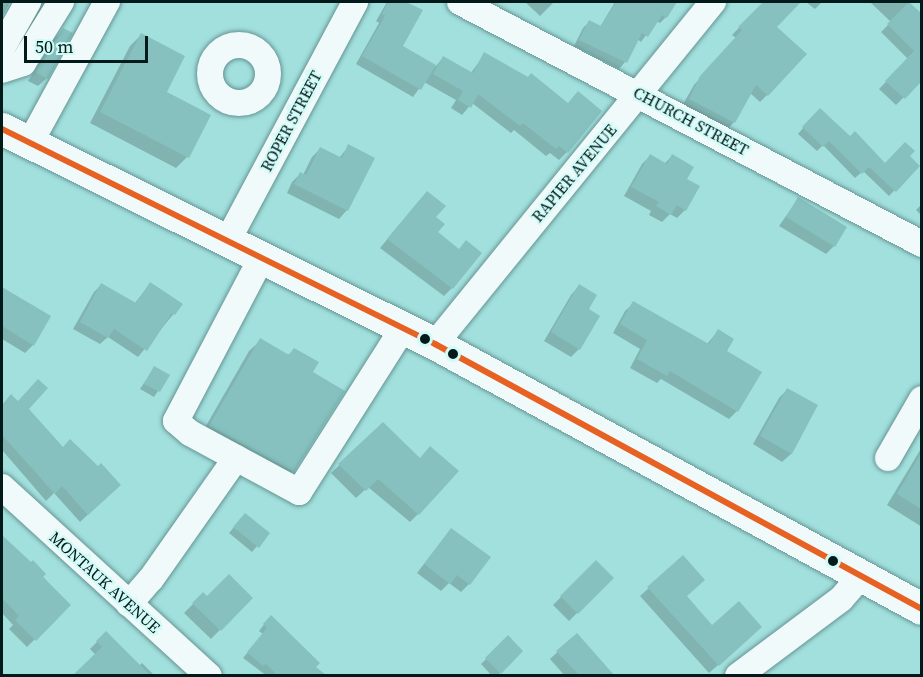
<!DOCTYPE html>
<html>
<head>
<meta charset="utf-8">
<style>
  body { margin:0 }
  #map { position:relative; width:923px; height:677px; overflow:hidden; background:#a2e0de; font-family:"Source Serif 4",serif }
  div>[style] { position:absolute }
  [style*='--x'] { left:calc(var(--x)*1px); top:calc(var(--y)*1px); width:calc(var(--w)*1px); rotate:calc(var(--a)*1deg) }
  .shadow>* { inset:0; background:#0003 }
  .building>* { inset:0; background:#86c1bf }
  .roads { filter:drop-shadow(0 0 2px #659593) drop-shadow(0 0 2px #659593) }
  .minor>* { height:26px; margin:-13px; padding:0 13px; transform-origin:13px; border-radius:13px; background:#f1fafa }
  .minor>.ring { margin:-13px; padding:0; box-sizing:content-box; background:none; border:26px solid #f1fafa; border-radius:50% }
  .major>* { height:32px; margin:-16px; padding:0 16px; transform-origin:16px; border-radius:16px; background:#f1fafa }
  .bus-1>* { height:6px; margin:-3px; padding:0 3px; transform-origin:3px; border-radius:3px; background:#e66122 }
  .dots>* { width:16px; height:16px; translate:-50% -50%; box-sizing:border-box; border:3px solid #d2fbf8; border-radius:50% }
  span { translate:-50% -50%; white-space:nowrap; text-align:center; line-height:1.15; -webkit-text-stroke:4.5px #d2fbf8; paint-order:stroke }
  .street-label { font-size:16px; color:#021b1a }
  .frame { position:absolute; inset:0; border:3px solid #021b1a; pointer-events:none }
  .scale { position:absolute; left:24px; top:36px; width:124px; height:27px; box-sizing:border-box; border:3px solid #021b1a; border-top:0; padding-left:8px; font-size:18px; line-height:21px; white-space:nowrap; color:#021b1a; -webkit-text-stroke:4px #d2fbf8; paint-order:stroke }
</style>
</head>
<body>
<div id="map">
  <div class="shadow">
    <div style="clip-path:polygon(2px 2px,10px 2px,2px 17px)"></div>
    <div style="clip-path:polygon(387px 2px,403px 2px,420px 11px,401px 47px,435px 67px,443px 58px,470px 74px,485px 54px,567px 152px,559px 160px,550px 153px,546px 156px,514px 130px,511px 133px,472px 103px,462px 115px,451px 108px,456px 100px,424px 82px,413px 97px,356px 64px,379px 23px,376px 21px)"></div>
    <div style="clip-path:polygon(525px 2px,554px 2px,540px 16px)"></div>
    <div style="clip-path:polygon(615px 2px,675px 2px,666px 17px,660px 23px,656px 21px,641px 42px,637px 39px,625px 62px,619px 69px,574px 46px,583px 28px,589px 22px,600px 27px)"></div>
    <div style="clip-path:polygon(764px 2px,799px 2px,775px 27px,767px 95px,760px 102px,750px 93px,734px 122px,727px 130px,682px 106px,694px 85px,736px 38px,732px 35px)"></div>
    <div style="clip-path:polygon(806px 2px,822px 2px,815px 9px)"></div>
    <div style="clip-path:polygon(870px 2px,908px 2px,922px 15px,922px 79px,896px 105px,879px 89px,908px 59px,881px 32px,891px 22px)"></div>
    <div style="clip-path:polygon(63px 30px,47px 78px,38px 86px,28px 81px,55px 38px)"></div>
    <div style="clip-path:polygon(141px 35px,165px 92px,209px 115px,187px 157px,176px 168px,90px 123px,130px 46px)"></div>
    <div style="clip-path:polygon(814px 115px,851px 138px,885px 165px,908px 156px,918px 166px,889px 196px,863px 171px,855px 178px,823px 145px,817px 151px,798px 134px)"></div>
    <div style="clip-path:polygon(349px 146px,373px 158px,347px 210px,339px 219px,287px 193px,292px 182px,300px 174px,303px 175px,312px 157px,321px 148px,339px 158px)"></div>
    <div style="clip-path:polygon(650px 156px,664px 164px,672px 156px,685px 210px,677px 218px,670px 214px,662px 222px,649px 215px,651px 211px,624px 196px,642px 164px)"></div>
    <div style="clip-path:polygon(798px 199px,834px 246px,826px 254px,779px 226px)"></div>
    <div style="clip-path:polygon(419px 201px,434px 217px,436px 232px,458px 250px,452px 288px,444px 296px,380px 248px)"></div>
    <div style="clip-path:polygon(922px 204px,922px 216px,916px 210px)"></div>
    <div style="clip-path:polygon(150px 284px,181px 305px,138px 357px,108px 337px,100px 344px,73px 329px,94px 292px,101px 285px,135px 303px)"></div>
    <div style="clip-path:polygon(579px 286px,587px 310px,579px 349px,571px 357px,544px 341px,571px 295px)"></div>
    <div style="clip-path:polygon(2px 288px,49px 317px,33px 345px,25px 353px,2px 339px)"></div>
    <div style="clip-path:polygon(634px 303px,707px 344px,718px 331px,737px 411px,729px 419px,661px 379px,657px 383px,630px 368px,640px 349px,613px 333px,625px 311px)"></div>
    <div style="clip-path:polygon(261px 340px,287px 356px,294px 350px,311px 373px,293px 471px,282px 482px,199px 438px,249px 351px)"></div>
    <div style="clip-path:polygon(154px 368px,168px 376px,154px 397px,140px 389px)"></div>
    <div style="clip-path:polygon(788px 389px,816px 406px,791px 454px,782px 462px,753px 444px,779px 398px)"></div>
    <div style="clip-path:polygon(11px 397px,27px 409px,62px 449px,111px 493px,80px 522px,54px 493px,46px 501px,2px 450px,2px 407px)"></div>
    <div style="clip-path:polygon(383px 424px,418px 514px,410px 522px,368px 487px,356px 498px,331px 473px)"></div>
    <div style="clip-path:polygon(922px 447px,922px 527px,887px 505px)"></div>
    <div style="clip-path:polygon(240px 520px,268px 533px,252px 552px,229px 533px)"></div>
    <div style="clip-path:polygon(451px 529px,469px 584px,461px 592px,449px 583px,441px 591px,417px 573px)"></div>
    <div style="clip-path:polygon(2px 537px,31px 564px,69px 605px,27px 647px,9px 629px,13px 625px,2px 613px)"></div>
    <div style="clip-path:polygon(683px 557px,685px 597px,712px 627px,752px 635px,709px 673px,640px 596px)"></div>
    <div style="clip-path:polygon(596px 562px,612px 578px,569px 621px,553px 605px)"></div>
    <div style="clip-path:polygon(203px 594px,207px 598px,251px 598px,211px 639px,184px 613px)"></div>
    <div style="clip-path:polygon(266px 622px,314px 667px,324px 676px,267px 676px,243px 658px,263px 634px,259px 631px)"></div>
    <div style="clip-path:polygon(106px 633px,139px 666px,142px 663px,155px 676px,75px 676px,96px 655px,90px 649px)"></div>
    <div style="clip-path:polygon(576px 635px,614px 676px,565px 676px,550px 659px)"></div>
    <div style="clip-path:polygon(508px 638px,521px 651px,497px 676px,492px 676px,481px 664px)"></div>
  </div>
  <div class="building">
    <div style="clip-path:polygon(388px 2px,406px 2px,423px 10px,403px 46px,436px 65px,421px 90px,362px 56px,385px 16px,382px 14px)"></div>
    <div style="clip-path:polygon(616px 2px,677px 2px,667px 18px,662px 15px,648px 37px,642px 33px,627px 63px,579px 40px,589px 20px,601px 26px)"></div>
    <div style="clip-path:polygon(763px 2px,801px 2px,777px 27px,807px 54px,768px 96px,756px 85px,735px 123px,689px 99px,700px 76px,742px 30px,738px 27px)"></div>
    <div style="clip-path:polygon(909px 2px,921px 13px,921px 82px,905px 99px,885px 81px,914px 51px,887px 24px)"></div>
    <div style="clip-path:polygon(63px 28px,73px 33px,48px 79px,35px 72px)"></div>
    <div style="clip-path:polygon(141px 33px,185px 56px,167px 92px,211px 115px,189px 158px,100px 112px)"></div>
    <div style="clip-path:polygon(484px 52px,528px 77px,531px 73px,568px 103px,578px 91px,602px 111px,568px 153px,559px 146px,556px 149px,523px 123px,520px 126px,478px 94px,471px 108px,458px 100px,463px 91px,433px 74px,443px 56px,473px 73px)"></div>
    <div style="clip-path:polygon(820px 108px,850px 136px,855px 131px,885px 163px,905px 142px,915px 151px,910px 156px,920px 166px,896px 192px,869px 167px,862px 174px,829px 141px,823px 147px,802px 127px)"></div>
    <div style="clip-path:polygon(348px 144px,375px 158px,348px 211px,294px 184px,300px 172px,306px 175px,320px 147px,342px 158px)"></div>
    <div style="clip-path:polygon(650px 154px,667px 164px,672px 154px,694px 167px,687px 179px,700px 186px,686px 211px,677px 205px,671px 215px,656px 206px,659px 202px,631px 187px)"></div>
    <div style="clip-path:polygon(427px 191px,446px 206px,436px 217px,445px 224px,438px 232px,459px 249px,466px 240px,482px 253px,453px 289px,387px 239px)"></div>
    <div style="clip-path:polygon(798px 197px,847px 227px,835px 247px,786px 217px)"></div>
    <div style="clip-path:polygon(150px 282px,183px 304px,175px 315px,172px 313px,147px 351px,114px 329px,108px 338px,80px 322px,101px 283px,136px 303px)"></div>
    <div style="clip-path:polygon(579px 284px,597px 295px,589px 309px,600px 316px,580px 350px,551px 332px)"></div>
    <div style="clip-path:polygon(2px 287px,51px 316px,34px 346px,2px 326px)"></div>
    <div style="clip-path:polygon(633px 301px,709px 344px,718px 329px,734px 339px,727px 351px,762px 372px,738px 412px,670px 371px,667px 376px,637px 359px,647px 340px,620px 324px)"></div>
    <div style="clip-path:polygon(260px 338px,289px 355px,294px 348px,319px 362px,313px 372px,345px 391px,294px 472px,209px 426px)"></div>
    <div style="clip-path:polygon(154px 366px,170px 375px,160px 392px,144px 384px)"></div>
    <div style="clip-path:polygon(38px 379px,48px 388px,29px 409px,63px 447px,70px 439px,98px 466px,101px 463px,121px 485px,88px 515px,62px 486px,55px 494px,2px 435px,2px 405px,11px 394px,18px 401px)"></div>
    <div style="clip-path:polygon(787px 388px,818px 405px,792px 454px,760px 436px)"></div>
    <div style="clip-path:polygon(383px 422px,420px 458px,430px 446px,459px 471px,419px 515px,378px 479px,366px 491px,338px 464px)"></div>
    <div style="clip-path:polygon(921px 453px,921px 509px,897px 494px)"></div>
    <div style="clip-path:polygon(245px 513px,270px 533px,259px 548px,233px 527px)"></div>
    <div style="clip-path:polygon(451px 528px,491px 557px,470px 585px,457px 575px,450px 584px,424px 564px)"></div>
    <div style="clip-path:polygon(2px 535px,31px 562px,33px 560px,46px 574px,43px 577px,71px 605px,36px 641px,15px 620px,19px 616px,2px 598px)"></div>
    <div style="clip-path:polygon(683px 555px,705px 580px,687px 596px,712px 625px,739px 601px,762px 627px,719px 666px,647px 587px)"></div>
    <div style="clip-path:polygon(596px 560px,614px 578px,578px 614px,560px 596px)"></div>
    <div style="clip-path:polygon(229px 574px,253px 598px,221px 631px,192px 603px,203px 592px,207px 596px)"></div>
    <div style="clip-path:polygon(271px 615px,320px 663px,316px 667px,326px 675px,277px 675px,266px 664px,263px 666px,247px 652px,267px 628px,263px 624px)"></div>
    <div style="clip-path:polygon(106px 631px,150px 675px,73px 675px,102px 647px,96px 641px)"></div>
    <div style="clip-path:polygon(577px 633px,614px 675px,579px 675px,556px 651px)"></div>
    <div style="clip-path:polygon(508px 635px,523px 651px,501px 674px,485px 658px)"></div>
  </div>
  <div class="roads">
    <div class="minor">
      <div style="--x:460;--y:2;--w:522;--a:27.65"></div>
      <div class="ring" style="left:210px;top:45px;width:32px;height:32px"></div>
      <div style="--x:2;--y:48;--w:53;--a:-60.5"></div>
      <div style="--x:2;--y:70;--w:22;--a:-18"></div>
      <div style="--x:23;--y:63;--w:72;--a:-58.1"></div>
      <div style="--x:30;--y:143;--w:161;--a:-61.4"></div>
      <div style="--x:228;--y:240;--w:270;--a:-61.9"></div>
      <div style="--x:262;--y:257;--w:185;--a:117.7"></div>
      <div style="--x:176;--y:421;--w:18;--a:41"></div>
      <div style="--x:190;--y:433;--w:124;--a:28.4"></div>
      <div style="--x:299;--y:492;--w:194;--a:-57.6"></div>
      <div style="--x:435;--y:344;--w:441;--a:-50.9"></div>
      <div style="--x:888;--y:458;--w:68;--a:-60"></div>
      <div style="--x:2;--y:487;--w:280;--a:42.4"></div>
      <div style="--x:129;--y:604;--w:33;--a:-49"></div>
      <div style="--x:151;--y:579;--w:148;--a:-54.9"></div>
      <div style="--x:738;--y:676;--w:129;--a:-36.8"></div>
      <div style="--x:841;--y:599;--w:30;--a:-49"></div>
    </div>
    <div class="major">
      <div style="--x:2;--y:129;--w:483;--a:26.4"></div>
      <div style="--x:435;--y:344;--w:554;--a:28.55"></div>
    </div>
  </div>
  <div class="bus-1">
    <div style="--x:2;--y:129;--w:483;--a:26.4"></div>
    <div style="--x:435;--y:344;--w:554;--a:28.55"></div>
  </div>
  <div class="dots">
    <div style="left:425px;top:339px;background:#021b1a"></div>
    <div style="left:453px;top:354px;background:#021b1a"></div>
    <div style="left:833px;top:561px;background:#021b1a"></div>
  </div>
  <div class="street-label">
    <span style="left:291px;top:121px;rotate:-62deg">ROPER STREET</span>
    <span style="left:691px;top:121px;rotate:28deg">CHURCH STREET</span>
    <span style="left:574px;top:173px;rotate:-50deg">RAPIER AVENUE</span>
    <span style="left:105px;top:582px;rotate:42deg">MONTAUK AVENUE</span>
  </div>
  <div class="frame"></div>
  <div class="scale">50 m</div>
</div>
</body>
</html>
